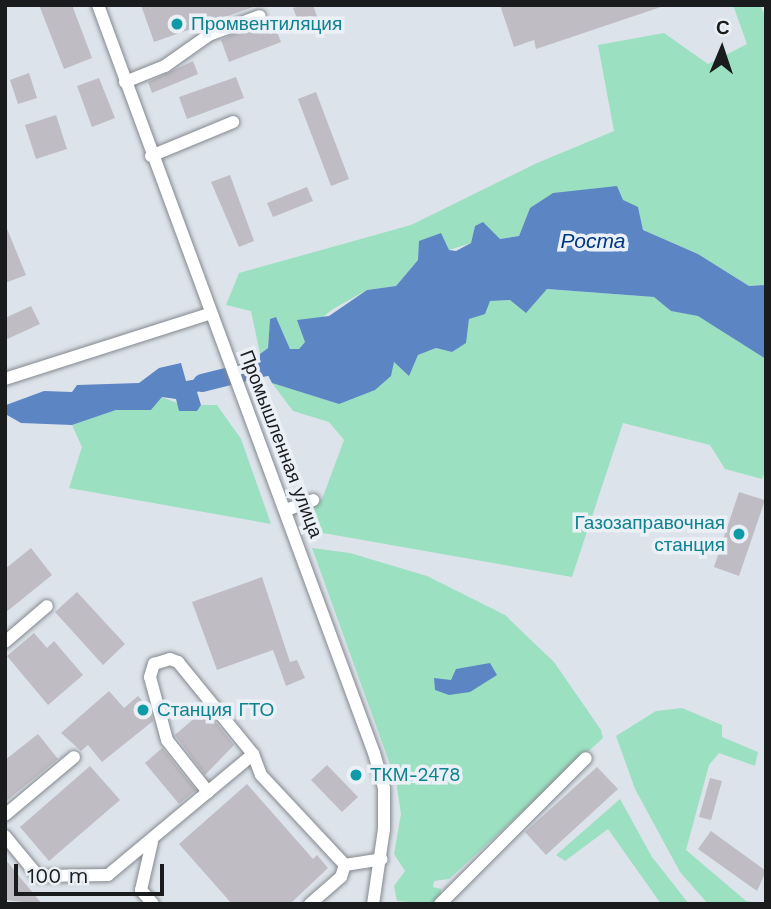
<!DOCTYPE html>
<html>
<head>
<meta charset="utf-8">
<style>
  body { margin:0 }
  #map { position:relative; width:771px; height:909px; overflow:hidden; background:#dde3ea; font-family:"Work Sans",sans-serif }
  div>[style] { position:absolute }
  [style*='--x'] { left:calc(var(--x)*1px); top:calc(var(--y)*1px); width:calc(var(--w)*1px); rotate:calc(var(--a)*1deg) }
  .green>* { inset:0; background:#9ce0c2 }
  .water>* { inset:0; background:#5c85c4 }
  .river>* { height:18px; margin:-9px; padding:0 9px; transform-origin:9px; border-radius:9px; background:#5c85c4 }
  .building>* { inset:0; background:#c0bcc3 }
  .roads { filter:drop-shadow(0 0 2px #83888e) drop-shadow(0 0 2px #83888e) }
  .minor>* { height:12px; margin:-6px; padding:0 6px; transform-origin:6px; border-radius:6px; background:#fff }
  .dots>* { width:19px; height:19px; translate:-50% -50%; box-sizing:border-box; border:4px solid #ebf0f7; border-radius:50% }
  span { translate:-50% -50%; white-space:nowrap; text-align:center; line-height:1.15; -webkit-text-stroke:7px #ebf0f7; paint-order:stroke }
  .culture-label { font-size:19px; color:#0d838f }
  .left { translate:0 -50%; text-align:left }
  .right { translate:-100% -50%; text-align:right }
  .street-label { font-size:19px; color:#191b1d }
  .water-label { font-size:21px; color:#003781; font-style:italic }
  .frame { position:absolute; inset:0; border:7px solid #191b1d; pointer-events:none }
  .north { position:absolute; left:687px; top:14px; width:70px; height:70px; -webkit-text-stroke:5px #ebf0f7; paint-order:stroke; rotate:2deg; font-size:19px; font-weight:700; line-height:28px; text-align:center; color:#191b1d }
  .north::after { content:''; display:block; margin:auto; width:24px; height:32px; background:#191b1d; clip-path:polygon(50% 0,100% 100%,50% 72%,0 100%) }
  .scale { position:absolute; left:14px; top:864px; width:150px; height:32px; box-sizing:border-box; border:4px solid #191b1d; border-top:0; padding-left:9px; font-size:21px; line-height:24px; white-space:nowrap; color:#191b1d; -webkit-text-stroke:5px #ebf0f7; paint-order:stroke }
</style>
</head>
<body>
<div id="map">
  <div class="green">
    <div style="clip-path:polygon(733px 5px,760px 5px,766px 18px,766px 285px,749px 286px,698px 254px,643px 230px,638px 207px,530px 208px,519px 236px,500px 239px,475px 226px,471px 243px,418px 260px,396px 286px,367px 290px,333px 309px,304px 332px,305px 342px,299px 349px,290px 349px,276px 317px,270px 320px,268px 348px,260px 354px,251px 311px,226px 305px,239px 273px,411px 225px,537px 163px,614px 131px,598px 45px,664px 33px,708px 64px,747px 44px)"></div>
    <div style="clip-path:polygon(547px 289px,654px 297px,671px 311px,698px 315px,764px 356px,766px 469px,762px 479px,725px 469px,710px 445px,623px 423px,572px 577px,306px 530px,297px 510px,322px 499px,344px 440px,329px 422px,293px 411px,272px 383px,339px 404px,394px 362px,408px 375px,418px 355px,436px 348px,452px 352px,465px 343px,469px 319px,490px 301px,510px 300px,526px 312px)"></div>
    <div style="clip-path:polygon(162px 397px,197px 411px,201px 405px,217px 405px,241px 439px,271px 524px,69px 488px,82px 447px,72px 425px,116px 410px,151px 410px)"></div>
    <div style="clip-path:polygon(312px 548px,350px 553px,427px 576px,505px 615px,554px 662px,601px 730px,603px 738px,449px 879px,434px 881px,433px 887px,441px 889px,441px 898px,435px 904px,397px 901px,394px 886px,405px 871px,394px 854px,401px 814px,396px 781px)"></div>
    <div style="clip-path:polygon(682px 708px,722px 725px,722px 737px,758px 752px,755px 766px,719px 753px,709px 765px,686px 850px,746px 901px,766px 904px,708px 904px,680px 872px,635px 789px,616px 736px,656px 711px)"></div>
    <div style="clip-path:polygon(620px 799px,652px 857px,689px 904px,661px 904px,608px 829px,565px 861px,556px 855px)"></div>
  </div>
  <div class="water">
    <div style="clip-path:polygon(617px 186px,623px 200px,638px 207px,643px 230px,698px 254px,749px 286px,766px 285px,766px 359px,698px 316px,671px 311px,654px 297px,547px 289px,526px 313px,510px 300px,490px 301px,485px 314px,469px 319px,466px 343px,452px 352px,436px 348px,418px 355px,409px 376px,394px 362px,391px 376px,375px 390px,339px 404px,272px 383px,260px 360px,260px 354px,268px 348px,270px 319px,276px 317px,290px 349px,299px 349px,305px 342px,297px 320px,329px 316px,367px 290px,396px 286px,418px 260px,419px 241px,441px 233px,449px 250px,456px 251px,471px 243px,475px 226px,483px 222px,500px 239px,519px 236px,530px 208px,553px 193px)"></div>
    <div style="clip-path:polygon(181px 363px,186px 381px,222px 375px,223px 380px,197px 392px,201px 405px,197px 411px,179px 411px,176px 399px,162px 397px,151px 410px,116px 410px,72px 425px,21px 423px,7px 415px,6px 405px,44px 391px,72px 392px,77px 385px,139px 383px,159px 368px)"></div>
    <div style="clip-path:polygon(490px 663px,497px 675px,470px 692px,449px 695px,435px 690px,434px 678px,451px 680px,456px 669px)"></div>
  </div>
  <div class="river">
    <div style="--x:202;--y:383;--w:87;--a:-14"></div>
  </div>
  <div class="building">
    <div style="clip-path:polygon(39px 5px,72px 5px,92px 58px,64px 69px)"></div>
    <div style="clip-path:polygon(141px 5px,256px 5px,256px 6px,154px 42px)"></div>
    <div style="clip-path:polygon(302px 5px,313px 5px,318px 19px,300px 26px,293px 8px)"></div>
    <div style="clip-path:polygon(500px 5px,660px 5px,661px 7px,536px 49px,534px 40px,514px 47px)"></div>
    <div style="clip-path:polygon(271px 17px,281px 42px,229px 62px,221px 40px)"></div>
    <div style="clip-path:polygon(193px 61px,198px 74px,152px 93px,148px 82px)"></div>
    <div style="clip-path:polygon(29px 73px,37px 98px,18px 104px,10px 80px)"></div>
    <div style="clip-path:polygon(236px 77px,244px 98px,187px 119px,179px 97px)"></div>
    <div style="clip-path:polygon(99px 78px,115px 118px,92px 127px,77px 86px)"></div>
    <div style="clip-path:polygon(316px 92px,349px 179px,331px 186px,298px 99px)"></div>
    <div style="clip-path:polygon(56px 115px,67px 149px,36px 159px,25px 125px)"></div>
    <div style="clip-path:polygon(230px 175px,254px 241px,239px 247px,211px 182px)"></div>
    <div style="clip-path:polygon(307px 187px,313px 201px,273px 217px,267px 203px)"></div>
    <div style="clip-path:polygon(5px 224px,26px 275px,5px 283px)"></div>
    <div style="clip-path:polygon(31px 306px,40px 324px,5px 340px,5px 318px)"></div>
    <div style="clip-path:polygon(739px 492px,765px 500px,739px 576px,714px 567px)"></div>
    <div style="clip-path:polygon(31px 548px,52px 575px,5px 613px,5px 569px)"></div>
    <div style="clip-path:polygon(262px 577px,290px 662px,297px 660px,305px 678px,286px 686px,273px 650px,217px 670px,192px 602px)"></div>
    <div style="clip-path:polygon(77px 592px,125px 644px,103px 665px,55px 612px)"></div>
    <div style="clip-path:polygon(34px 633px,47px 648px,54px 641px,83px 675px,48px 705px,7px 656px)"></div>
    <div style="clip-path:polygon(109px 691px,124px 708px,138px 696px,150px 709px,153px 721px,102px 762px,88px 745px,81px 751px,61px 733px)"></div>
    <div style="clip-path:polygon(205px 709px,234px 745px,205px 775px,175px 735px)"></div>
    <div style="clip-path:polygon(38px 734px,58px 759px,5px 802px,5px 760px)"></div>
    <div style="clip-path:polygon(162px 748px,196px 790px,179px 804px,145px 763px)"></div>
    <div style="clip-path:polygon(327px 765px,358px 797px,342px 812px,311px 780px)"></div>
    <div style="clip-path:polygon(90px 766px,120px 800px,49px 861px,20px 827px)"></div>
    <div style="clip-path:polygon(597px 767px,618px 789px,546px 855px,525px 832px)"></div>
    <div style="clip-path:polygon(710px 778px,722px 781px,711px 820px,699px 817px)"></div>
    <div style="clip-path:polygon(247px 784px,313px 859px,317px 855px,328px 868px,290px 904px,232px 904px,179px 844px)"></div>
    <div style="clip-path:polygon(711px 831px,766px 871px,757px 891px,698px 849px)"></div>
    <div style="clip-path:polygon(5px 859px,42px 904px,5px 900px)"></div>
  </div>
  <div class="roads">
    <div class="minor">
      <div style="--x:98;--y:5;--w:797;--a:69.75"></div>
      <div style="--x:374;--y:753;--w:37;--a:74"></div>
      <div style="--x:384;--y:789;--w:40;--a:90"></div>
      <div style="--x:384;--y:829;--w:76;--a:98.3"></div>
      <div style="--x:125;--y:82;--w:43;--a:-21.8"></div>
      <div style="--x:165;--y:66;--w:54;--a:-35.2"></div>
      <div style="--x:209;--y:35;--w:54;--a:-20.4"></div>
      <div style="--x:151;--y:156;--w:89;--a:-22.5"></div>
      <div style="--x:5;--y:379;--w:214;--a:-17.7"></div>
      <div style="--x:286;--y:510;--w:29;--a:-20"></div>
      <div style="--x:5;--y:642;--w:55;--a:-40.6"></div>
      <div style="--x:208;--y:792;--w:66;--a:-128.3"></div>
      <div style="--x:167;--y:740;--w:65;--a:-105.1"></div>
      <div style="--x:150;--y:677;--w:14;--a:-73"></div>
      <div style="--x:154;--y:664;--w:17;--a:-17"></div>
      <div style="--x:170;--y:659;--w:9;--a:21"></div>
      <div style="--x:178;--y:662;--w:119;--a:50.8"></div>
      <div style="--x:253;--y:754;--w:22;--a:69"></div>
      <div style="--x:261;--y:775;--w:123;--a:47"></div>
      <div style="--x:345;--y:865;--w:37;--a:-9"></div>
      <div style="--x:5;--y:815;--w:90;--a:-40"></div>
      <div style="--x:5;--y:836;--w:52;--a:50.5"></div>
      <div style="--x:38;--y:876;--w:70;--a:-0.8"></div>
      <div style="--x:108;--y:875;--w:189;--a:-39.8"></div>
      <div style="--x:152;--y:842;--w:49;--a:102.9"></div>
      <div style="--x:141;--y:890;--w:18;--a:49"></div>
      <div style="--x:310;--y:904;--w:41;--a:-41.1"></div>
      <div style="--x:341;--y:877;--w:13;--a:-72"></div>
      <div style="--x:440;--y:904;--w:206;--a:-45"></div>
    </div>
  </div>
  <div class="dots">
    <div style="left:177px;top:24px;background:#0f9aa8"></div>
    <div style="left:739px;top:534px;background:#0f9aa8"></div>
    <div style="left:143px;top:710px;background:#0f9aa8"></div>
    <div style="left:356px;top:775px;background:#0f9aa8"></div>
  </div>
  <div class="culture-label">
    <span class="left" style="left:191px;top:24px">Промвентиляция</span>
    <span class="right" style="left:725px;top:534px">Газозаправочная<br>станция</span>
    <span class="left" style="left:157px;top:710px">Станция ГТО</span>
    <span class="left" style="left:370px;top:775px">ТКМ-2478</span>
  </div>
  <div class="street-label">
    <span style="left:281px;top:444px;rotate:69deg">Промышленная улица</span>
  </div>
  <div class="water-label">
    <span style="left:593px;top:241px">Роста</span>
  </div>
  <div class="frame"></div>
  <div class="north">С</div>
  <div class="scale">100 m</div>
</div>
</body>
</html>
